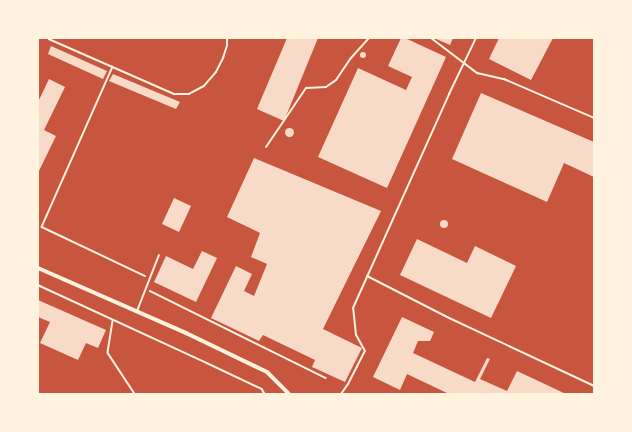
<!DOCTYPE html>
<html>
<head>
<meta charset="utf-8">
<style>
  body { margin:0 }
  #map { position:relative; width:632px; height:432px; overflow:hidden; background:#c8553d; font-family:Spectral,serif }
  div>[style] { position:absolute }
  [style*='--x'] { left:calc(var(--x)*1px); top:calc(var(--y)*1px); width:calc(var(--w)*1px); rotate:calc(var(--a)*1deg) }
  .building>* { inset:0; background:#f7dbc8 }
  .round { border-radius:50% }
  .path>* { height:1.5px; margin:-0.75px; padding:0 0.75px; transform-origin:0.75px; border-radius:0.75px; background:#fff3e0 }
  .service>* { height:2px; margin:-1px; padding:0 1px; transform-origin:1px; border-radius:1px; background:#fff3e0 }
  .minor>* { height:4px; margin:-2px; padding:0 2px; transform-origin:2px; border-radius:2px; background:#fff3e0 }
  span { translate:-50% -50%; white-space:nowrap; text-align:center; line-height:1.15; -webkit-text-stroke:3px #fff3e0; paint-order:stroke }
  .frame { position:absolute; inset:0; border:39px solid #fff3e0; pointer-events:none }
</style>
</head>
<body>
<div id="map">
  <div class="building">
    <div style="clip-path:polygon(287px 38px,318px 38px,284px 121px,257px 109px)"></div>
    <div style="clip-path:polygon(401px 38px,405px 38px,446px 57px,387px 188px,318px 157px,358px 68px,406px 90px,412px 77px,388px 66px)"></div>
    <div style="clip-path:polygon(434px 38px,453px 38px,450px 45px)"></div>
    <div style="clip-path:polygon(499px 38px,553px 38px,531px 80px,489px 59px)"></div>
    <div style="clip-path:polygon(51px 46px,107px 71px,103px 79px,48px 54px)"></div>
    <div class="round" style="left:360px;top:52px;width:6px;height:6px"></div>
    <div style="clip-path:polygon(113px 74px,180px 102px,176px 109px,109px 81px)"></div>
    <div style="clip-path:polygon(49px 79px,65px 87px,44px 130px,56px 136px,38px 173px,38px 102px)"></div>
    <div style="clip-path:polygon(481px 93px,594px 142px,594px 177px,564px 163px,547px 202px,452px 159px)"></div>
    <div class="round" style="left:284.5px;top:127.5px;width:9px;height:9px"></div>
    <div style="clip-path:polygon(254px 158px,381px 211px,323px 329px,362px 348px,345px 382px,312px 367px,315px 360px,263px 335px,259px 341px,211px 318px,236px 266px,252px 274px,244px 291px,254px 296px,267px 264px,251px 257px,260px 233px,227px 217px)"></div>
    <div style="clip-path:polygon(174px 198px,191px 206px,179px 232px,162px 224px)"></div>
    <div class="round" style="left:440px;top:220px;width:8px;height:8px"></div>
    <div style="clip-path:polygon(417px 239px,467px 263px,475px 246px,516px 266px,491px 318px,400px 275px)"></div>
    <div style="clip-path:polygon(202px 251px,217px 258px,196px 302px,154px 282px,166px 256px,193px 269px)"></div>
    <div style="clip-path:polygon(38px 300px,106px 330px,98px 348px,86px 343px,78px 360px,40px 343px,50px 322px,38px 317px)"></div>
    <div style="clip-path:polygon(402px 317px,434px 332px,430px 341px,418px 341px,413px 353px,475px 382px,487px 358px,490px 359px,480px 379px,507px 391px,517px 371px,566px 394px,449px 394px,407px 374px,400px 390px,373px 377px)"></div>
  </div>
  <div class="path">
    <div style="--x:49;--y:39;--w:137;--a:23.7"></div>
    <div style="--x:174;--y:94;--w:15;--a:0"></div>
    <div style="--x:189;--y:94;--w:17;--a:-28"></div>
    <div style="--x:204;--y:86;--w:18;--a:-49"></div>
    <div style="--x:216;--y:72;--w:16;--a:-63"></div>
    <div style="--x:223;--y:58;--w:13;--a:-72"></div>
    <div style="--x:227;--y:46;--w:8;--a:-90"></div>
    <div style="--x:113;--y:67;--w:175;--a:113.9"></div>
    <div style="--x:42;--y:227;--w:114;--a:25.4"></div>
    <div style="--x:38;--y:285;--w:186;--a:24.8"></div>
    <div style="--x:207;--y:363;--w:61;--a:25.3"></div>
    <div style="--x:262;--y:389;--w:6;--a:59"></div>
    <div style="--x:150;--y:291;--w:196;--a:26.3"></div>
    <div style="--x:113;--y:321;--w:32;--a:99"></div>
    <div style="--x:108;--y:353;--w:49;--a:56.6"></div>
  </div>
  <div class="service">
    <div style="--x:431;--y:38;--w:58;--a:37.3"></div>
    <div style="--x:477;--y:73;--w:28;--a:13"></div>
    <div style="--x:504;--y:79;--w:98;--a:23.4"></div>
    <div style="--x:266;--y:147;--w:71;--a:-55.9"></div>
    <div style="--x:306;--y:88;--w:20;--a:-3"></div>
    <div style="--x:326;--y:87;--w:12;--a:-35"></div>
    <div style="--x:336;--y:80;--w:27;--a:-56"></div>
    <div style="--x:351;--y:58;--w:27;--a:-48"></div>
    <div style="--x:367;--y:276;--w:90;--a:27.1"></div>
    <div style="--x:447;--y:317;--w:162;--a:25.1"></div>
    <div style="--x:137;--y:311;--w:60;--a:-68.6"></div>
    <div style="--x:341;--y:394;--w:12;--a:-55"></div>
    <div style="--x:348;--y:384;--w:37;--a:-63"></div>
    <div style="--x:365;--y:351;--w:18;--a:-119"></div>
    <div style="--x:356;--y:335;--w:27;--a:-96"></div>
    <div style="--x:353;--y:308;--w:235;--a:-65.8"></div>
    <div style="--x:449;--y:94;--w:62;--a:-64.3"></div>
  </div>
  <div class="minor">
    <div style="--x:38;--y:268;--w:162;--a:23.7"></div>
    <div style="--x:186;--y:333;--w:90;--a:25.7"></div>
    <div style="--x:267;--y:372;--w:31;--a:45"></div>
  </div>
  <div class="frame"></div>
</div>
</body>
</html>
